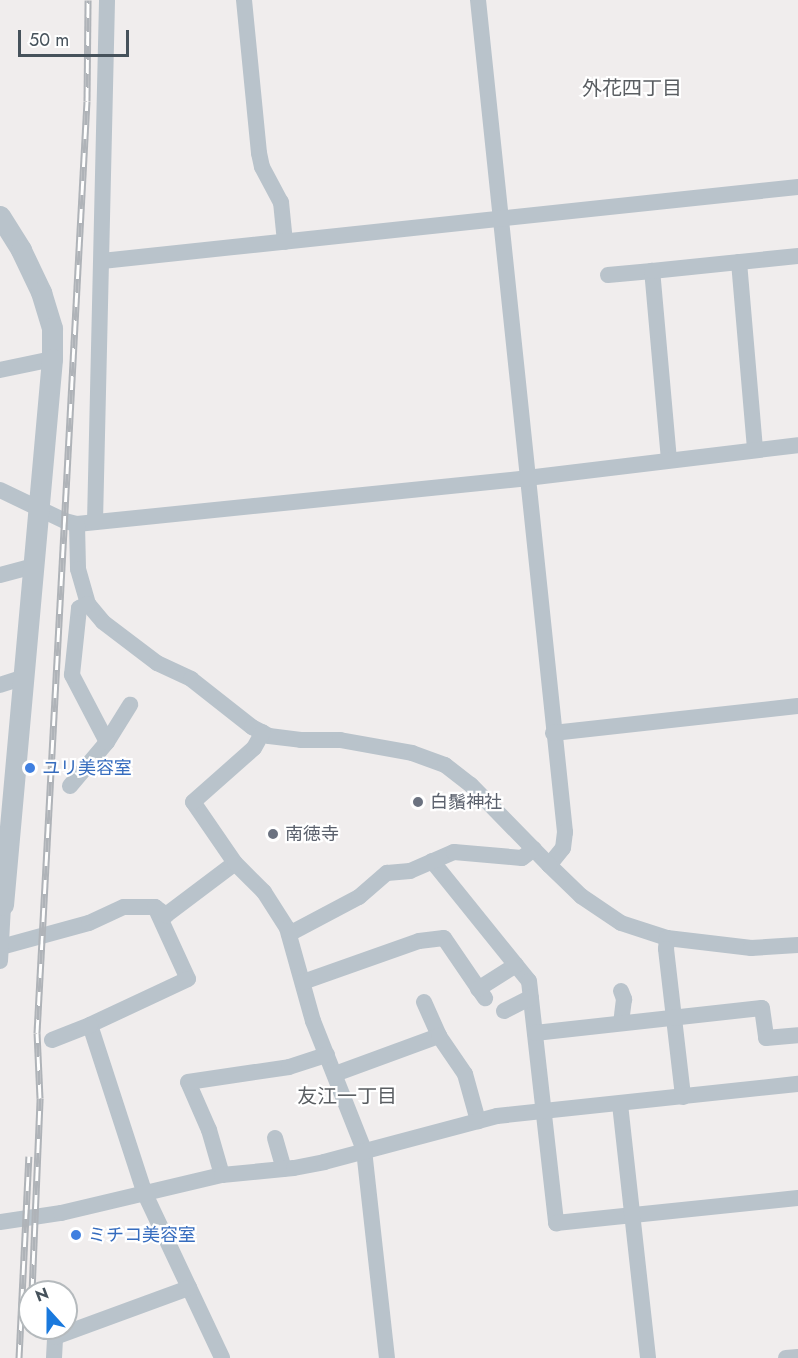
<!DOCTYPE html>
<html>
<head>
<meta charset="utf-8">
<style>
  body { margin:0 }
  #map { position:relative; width:798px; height:1358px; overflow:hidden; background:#f0eded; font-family:Jost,"Noto Sans JP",sans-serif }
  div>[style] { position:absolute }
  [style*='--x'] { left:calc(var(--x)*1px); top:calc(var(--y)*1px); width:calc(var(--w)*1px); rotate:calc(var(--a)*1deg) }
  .minor>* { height:16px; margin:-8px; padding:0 8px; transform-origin:8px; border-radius:8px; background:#b9c3cb }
  .tertiary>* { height:21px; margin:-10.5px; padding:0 10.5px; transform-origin:10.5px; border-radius:10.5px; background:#b9c3cb }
  .rail>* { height:7px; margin-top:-3.5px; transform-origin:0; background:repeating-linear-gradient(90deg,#fff 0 14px,#afb3b8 0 28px); box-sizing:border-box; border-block:2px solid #afb3b8 }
  .dots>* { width:16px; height:16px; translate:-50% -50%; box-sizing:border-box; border:3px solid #fff; border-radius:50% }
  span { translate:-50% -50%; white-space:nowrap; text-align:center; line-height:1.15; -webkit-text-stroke:4.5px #fff; paint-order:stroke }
  .shop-label { font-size:18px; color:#366cbe }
  .left { translate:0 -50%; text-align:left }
  .worship-label { font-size:18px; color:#5b616d }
  .neighbourhood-label { font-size:20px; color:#5a5e62 }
  .north { position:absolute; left:18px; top:1280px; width:60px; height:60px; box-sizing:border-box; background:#fff; border:2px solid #b5babd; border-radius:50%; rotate:339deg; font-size:16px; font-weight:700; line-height:24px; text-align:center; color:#46525b }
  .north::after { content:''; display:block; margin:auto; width:21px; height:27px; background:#1a79dd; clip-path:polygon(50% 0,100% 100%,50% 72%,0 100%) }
  .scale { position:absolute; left:18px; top:30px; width:111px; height:27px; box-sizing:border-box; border:3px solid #46525b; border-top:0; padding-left:8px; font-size:18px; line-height:21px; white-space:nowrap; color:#46525b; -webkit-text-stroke:4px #fff; paint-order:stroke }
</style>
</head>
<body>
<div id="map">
  <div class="minor">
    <div style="--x:244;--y:0;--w:154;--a:84.4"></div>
    <div style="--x:259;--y:153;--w:14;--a:78"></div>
    <div style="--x:262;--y:167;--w:40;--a:62"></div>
    <div style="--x:281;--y:202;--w:40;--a:84.3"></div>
    <div style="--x:478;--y:0;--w:837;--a:84.03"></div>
    <div style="--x:565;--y:832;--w:16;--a:97"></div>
    <div style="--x:563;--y:848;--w:22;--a:129"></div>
    <div style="--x:549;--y:865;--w:45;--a:44.1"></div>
    <div style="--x:581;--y:896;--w:48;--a:34"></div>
    <div style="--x:621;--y:923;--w:48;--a:18.1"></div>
    <div style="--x:667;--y:938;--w:85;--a:6.8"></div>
    <div style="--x:751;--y:948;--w:47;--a:-3.7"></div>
    <div style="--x:102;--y:261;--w:700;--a:-6.07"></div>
    <div style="--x:739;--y:262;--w:188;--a:85.1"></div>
    <div style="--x:608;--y:275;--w:44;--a:-5.2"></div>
    <div style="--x:0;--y:370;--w:53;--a:-11.9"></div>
    <div style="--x:669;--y:460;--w:190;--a:-95.1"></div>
    <div style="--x:652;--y:271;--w:147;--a:-5.9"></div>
    <div style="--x:0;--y:490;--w:72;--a:25.5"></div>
    <div style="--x:65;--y:521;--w:12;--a:14"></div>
    <div style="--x:77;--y:524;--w:452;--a:-5.8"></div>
    <div style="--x:527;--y:478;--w:273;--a:-6.9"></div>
    <div style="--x:95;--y:522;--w:522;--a:-88.68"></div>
    <div style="--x:77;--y:524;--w:45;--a:88.7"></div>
    <div style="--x:78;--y:569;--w:36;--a:74"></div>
    <div style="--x:88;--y:604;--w:23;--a:50"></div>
    <div style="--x:103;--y:622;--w:68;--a:37.2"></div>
    <div style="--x:157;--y:663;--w:38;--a:25"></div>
    <div style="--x:191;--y:679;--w:78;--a:38.2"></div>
    <div style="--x:252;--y:727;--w:19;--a:28"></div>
    <div style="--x:269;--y:736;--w:32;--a:7"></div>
    <div style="--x:301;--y:740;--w:39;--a:0"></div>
    <div style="--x:340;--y:740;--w:73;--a:10.2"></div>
    <div style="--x:412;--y:753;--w:35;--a:20"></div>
    <div style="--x:445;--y:765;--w:33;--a:38"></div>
    <div style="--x:471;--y:785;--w:112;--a:45.7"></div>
    <div style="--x:0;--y:575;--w:34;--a:-15"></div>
    <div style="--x:0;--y:685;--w:23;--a:-18"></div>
    <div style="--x:553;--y:733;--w:246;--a:-6.3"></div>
    <div style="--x:107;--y:742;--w:44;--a:-58.1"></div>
    <div style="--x:70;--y:786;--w:57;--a:-49.9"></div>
    <div style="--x:107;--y:742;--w:76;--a:-117.6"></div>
    <div style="--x:72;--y:675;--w:67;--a:-84"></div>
    <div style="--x:79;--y:608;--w:10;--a:-24"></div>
    <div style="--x:432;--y:861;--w:154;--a:51.1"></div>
    <div style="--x:529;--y:981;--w:244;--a:83.6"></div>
    <div style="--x:556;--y:1223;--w:243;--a:-5.9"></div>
    <div style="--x:235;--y:863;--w:74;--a:-124.5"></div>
    <div style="--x:193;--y:802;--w:81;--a:-41.5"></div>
    <div style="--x:254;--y:748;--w:18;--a:-61"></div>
    <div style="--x:155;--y:907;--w:79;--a:65.4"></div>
    <div style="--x:188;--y:979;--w:108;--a:154.9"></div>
    <div style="--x:90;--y:1025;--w:178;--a:72"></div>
    <div style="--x:145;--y:1194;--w:181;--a:64.8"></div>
    <div style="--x:289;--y:934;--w:79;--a:-27.9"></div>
    <div style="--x:359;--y:897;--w:37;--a:-41"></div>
    <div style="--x:387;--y:873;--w:23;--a:-5"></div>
    <div style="--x:410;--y:871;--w:48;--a:-23.4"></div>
    <div style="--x:454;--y:852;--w:68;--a:5"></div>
    <div style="--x:522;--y:858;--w:15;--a:-37"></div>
    <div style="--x:667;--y:938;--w:11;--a:95"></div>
    <div style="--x:666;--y:949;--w:149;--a:83.4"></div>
    <div style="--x:1;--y:947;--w:91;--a:-15.3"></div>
    <div style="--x:89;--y:923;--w:38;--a:-25"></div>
    <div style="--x:124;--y:907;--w:31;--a:0"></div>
    <div style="--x:155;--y:907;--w:14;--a:36"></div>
    <div style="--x:166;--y:915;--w:86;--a:-37"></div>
    <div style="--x:235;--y:863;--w:41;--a:45"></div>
    <div style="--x:264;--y:892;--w:43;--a:57.4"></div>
    <div style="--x:287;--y:928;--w:97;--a:74.4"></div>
    <div style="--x:313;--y:1021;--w:139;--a:68.4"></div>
    <div style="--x:364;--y:1150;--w:209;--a:83.7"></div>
    <div style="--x:0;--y:961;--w:56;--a:-86.9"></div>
    <div style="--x:303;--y:982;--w:123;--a:-19.5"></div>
    <div style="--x:419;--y:941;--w:25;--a:-7"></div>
    <div style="--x:444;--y:938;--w:73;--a:55.7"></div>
    <div style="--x:478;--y:989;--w:45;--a:-32.3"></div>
    <div style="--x:621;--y:991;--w:9;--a:69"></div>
    <div style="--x:624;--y:999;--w:23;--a:97"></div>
    <div style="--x:424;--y:1002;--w:37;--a:66"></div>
    <div style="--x:504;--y:1011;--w:30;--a:-27"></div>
    <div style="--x:535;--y:1033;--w:228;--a:-6.3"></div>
    <div style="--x:762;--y:1008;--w:30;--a:82"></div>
    <div style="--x:766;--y:1038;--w:32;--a:-5"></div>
    <div style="--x:52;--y:1040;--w:41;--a:-21.5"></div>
    <div style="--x:335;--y:1074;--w:111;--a:-20.1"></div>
    <div style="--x:439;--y:1036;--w:46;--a:55.6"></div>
    <div style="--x:465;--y:1074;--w:49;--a:74.5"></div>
    <div style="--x:620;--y:1104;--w:256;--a:83.7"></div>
    <div style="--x:275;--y:1138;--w:32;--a:74"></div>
    <div style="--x:222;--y:1175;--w:47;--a:-106.1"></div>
    <div style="--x:209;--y:1130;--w:52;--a:-113.6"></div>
    <div style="--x:188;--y:1082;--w:102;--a:-8.4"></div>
    <div style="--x:289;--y:1067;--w:40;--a:-18"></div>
    <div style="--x:0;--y:1222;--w:62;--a:-8.4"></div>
    <div style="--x:61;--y:1213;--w:165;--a:-13.3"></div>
    <div style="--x:222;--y:1175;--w:72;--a:-5.6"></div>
    <div style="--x:294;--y:1168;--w:31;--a:-11"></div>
    <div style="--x:324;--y:1162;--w:179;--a:-14.9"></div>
    <div style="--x:497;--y:1116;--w:303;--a:-6.1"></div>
    <div style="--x:54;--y:1358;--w:21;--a:-87"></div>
    <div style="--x:55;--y:1337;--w:143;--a:-20.1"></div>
    <div style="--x:786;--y:1358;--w:12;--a:-5"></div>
  </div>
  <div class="tertiary">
    <div style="--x:0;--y:216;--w:40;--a:58"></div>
    <div style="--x:21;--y:250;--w:47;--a:64.5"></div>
    <div style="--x:41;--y:292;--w:38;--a:73"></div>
    <div style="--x:52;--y:328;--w:31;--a:90"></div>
    <div style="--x:52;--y:359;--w:548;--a:95.13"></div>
  </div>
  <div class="rail">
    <div style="--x:32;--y:1292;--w:194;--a:-87.6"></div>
    <div style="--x:40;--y:1098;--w:65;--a:-92.6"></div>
    <div style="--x:37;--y:1033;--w:933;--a:-86.93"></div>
    <div style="--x:87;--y:101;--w:101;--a:-89.4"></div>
    <div style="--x:19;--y:1358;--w:202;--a:-87.2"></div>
  </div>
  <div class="dots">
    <div style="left:30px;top:768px;background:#3f7fe0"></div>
    <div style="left:418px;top:802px;background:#6b7280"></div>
    <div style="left:273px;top:834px;background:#6b7280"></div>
    <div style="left:76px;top:1235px;background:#3f7fe0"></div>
  </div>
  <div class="shop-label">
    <span class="left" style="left:42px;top:768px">ユリ美容室</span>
    <span class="left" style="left:88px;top:1235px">ミチコ美容室</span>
  </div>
  <div class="worship-label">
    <span class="left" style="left:430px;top:802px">白鬚神社</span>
    <span class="left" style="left:285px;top:834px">南徳寺</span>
  </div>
  <div class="neighbourhood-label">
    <span style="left:632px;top:88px">外花四丁目</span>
    <span style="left:347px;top:1096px">友江一丁目</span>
  </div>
  <div class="north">N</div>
  <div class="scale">50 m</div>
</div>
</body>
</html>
